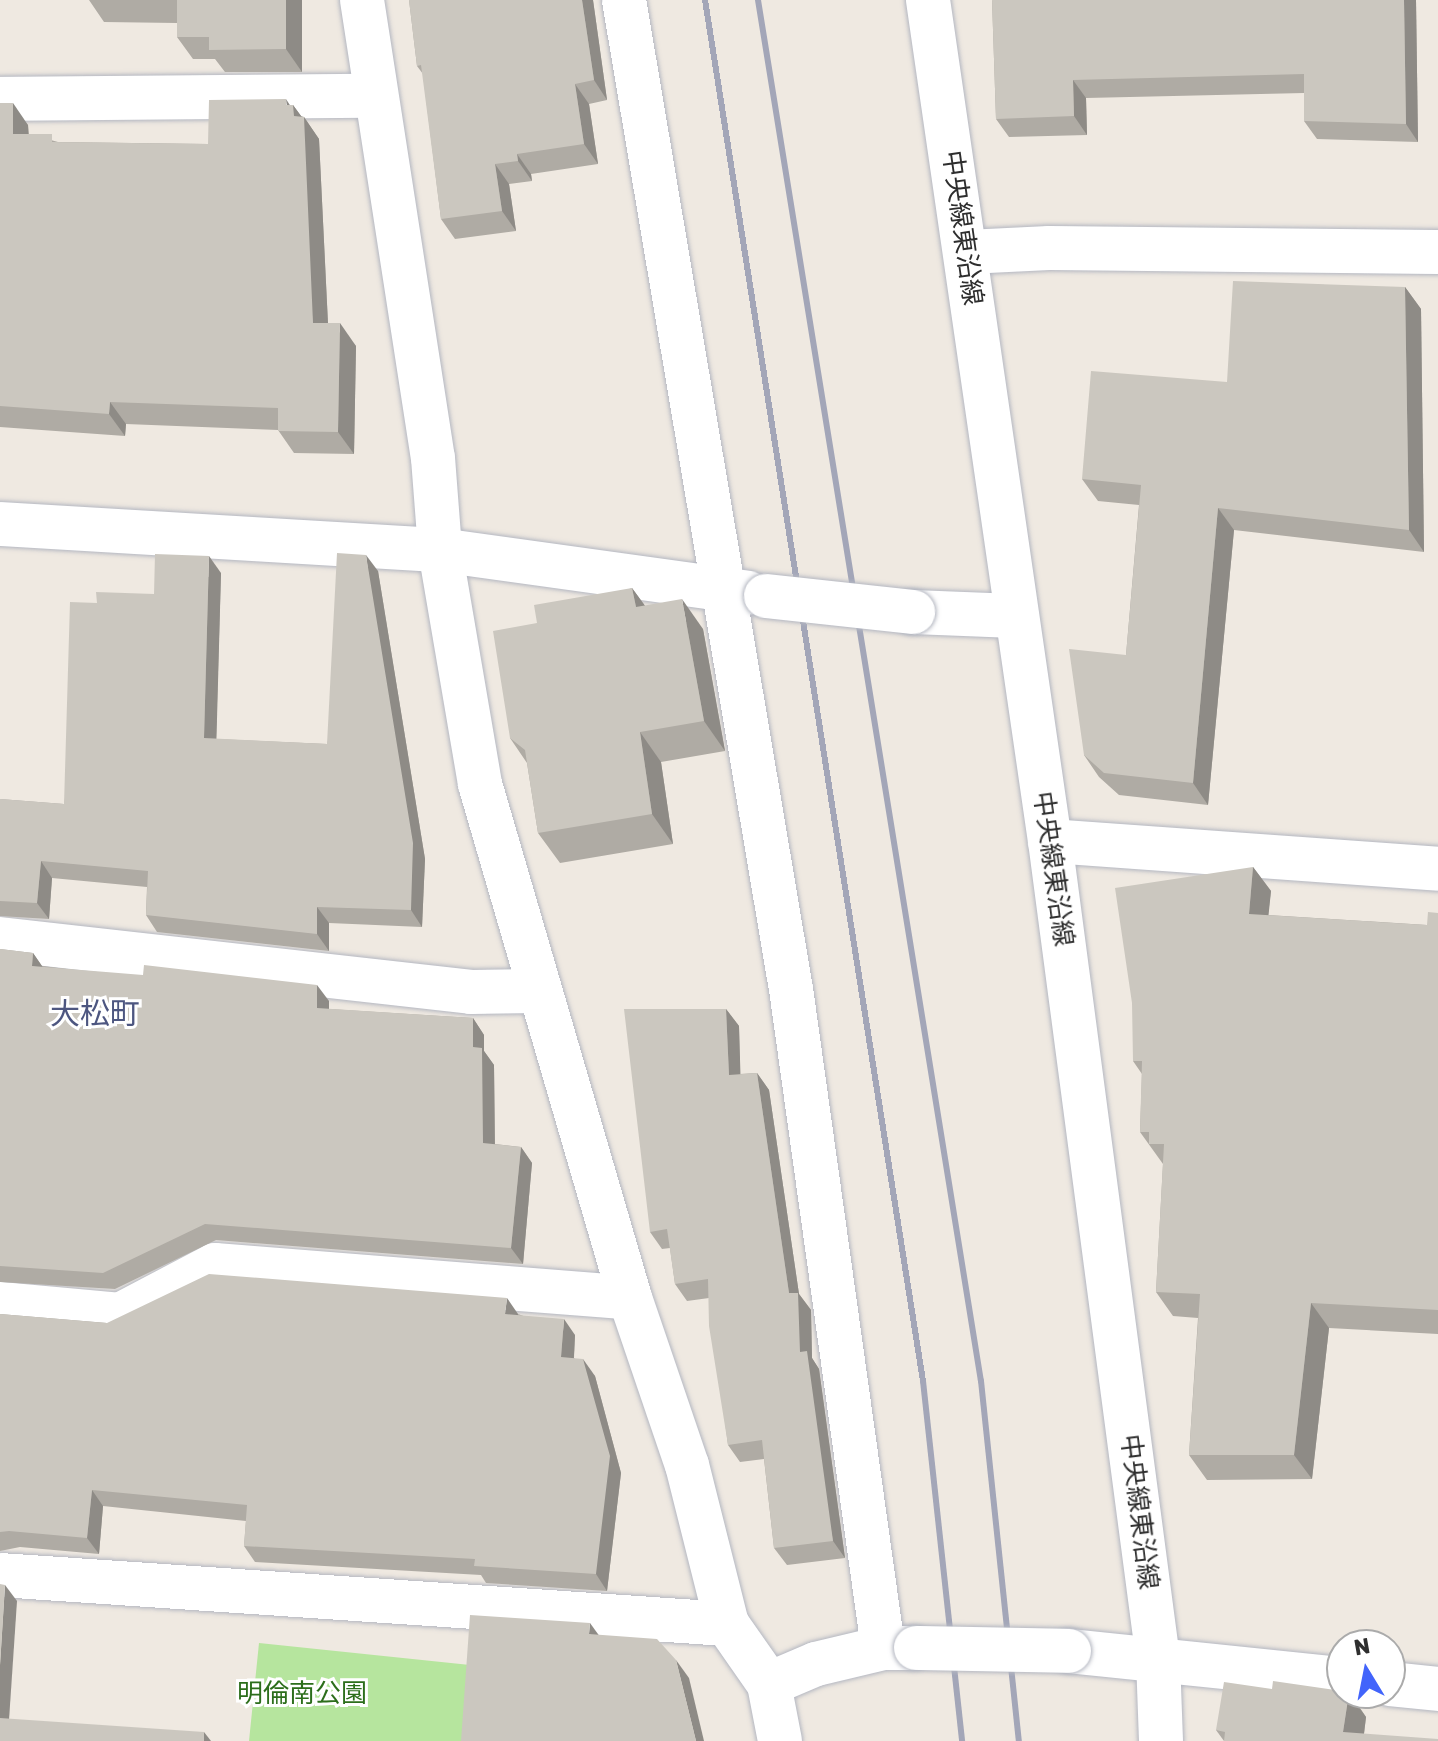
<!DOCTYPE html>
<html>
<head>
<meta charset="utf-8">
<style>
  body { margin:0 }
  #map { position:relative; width:1438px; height:1741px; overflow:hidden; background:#efe9e1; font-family:Rubik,"Noto Sans JP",sans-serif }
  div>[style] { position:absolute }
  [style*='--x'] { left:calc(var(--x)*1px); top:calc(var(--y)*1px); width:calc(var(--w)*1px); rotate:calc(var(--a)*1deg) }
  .green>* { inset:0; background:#b6e59e }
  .roads { filter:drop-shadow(0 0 2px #b4b7c1) drop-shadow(0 0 2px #b4b7c1) }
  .street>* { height:44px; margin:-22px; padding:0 22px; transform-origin:22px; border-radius:22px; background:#fff }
  .rail>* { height:6px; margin:-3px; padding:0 3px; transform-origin:3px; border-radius:3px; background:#a3a6b8 }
  .bridges { filter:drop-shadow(0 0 2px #b4b7c1) drop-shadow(0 0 2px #b4b7c1) }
  .street-bridge>* { height:44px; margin:-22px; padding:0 22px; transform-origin:22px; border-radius:22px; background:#fff }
  .wall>* { inset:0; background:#afaba4 }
  .shaded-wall>* { inset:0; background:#8e8b86 }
  .building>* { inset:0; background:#cbc7bf }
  span { translate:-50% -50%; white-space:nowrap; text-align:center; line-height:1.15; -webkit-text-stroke:6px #fff; paint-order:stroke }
  .street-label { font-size:26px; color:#2e2e2e }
  .park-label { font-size:26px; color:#2c6e1b }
  .quarter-label { font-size:30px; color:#4d5680 }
  .north { position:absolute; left:1326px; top:1629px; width:80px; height:80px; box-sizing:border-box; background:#fff; border:2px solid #ababab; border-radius:50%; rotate:350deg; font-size:22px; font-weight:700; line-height:32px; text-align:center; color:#2e2e2e }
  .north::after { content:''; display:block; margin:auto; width:28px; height:36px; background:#4264fb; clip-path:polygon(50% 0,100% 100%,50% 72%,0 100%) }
</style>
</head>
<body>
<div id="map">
  <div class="green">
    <div style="clip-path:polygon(259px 1643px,470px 1665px,465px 1741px,249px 1741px)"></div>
  </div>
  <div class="roads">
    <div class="street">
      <div style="--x:362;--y:0;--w:463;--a:81.2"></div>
      <div style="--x:433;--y:458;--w:92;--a:85.6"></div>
      <div style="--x:440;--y:550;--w:237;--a:80.3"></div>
      <div style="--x:480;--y:784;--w:535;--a:73.73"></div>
      <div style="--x:630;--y:1298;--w:176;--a:71.2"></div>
      <div style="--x:687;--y:1465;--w:164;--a:75.9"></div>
      <div style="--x:727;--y:1624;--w:73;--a:55"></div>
      <div style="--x:769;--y:1684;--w:58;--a:79.1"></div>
      <div style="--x:624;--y:0;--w:1003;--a:80.42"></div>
      <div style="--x:791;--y:989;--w:665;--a:82.05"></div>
      <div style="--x:928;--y:0;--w:850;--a:81.75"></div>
      <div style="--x:1050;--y:841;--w:825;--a:82.48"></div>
      <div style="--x:1158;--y:1659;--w:82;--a:87.9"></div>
      <div style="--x:0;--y:99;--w:375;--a:-0.5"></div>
      <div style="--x:967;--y:252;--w:82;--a:-2.8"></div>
      <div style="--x:1049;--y:248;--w:389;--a:0.6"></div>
      <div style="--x:0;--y:524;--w:441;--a:3.4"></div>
      <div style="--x:440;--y:550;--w:311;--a:7.9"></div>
      <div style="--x:913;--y:612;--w:102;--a:2.2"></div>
      <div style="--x:1050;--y:841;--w:389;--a:4.1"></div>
      <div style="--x:0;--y:939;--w:474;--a:6.4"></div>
      <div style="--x:471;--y:992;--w:66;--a:-0.9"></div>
      <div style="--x:0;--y:1304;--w:121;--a:5.2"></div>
      <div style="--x:120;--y:1315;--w:107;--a:-27.8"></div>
      <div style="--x:215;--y:1265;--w:416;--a:4.5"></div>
      <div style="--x:0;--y:1575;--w:729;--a:3.86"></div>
      <div style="--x:1069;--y:1651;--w:274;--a:5.9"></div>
      <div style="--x:769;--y:1684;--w:51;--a:-23.1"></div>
      <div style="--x:816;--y:1664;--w:69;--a:-13.4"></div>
      <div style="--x:883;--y:1648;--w:30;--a:0"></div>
      <div style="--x:1390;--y:1684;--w:48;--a:5.9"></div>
    </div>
  </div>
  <div class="rail">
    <div style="--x:705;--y:0;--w:1398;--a:81.03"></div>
    <div style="--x:923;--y:1381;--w:362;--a:83.8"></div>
    <div style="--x:758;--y:0;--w:1399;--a:80.83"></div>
    <div style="--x:981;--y:1381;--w:362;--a:84"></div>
  </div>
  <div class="bridges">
    <div class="street-bridge">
      <div style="--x:766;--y:596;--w:148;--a:6.2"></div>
      <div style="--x:916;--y:1648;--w:153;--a:1.1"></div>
    </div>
  </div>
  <div class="wall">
    <div style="clip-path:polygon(89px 0,302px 0,302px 72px,225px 72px,215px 59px,193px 59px,177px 37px,177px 23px,104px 22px)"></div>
    <div style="clip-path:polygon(409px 0,593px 0,607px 100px,589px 104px,598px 164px,531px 174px,532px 181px,509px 184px,516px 231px,455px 239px,441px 219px,423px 74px,417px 66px)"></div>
    <div style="clip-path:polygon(992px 0,1416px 0,1418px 142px,1317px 139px,1304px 121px,1304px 93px,1086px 98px,1087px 135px,1009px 137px,996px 119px)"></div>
    <div style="clip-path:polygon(0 103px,28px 125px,29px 134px,58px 142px,208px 144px,290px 105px,293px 105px,301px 116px,304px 117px,319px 139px,328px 323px,356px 346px,354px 454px,294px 453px,278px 430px,126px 424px,125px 436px,0 427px)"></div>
    <div style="clip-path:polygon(1405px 287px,1421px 309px,1424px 552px,1234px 530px,1208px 805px,1119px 795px,1099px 777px,1084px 755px,1126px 655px,1139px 505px,1098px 501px,1082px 479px,1227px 382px)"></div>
    <div style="clip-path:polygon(378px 571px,425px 859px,422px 927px,329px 923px,329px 951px,157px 932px,146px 915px,147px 887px,52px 878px,49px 919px,0 916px,0 799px,64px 804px,97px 603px,154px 594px,221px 573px,216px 739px,327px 744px)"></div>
    <div style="clip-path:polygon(632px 588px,645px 606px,703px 629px,725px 751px,661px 762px,673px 844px,560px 863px,538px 833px,527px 763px,510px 738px,537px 623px)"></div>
    <div style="clip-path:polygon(1253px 867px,1271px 891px,1268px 915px,1427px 925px,1438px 913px,1438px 1334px,1329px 1328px,1312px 1479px,1207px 1480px,1189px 1455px,1198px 1318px,1173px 1316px,1156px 1292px,1163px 1164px,1140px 1132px,1142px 1074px,1133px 1061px)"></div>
    <div style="clip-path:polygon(0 949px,33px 953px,42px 966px,329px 1001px,329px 1009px,473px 1018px,484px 1035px,484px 1051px,494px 1065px,495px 1144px,521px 1147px,532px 1163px,523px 1264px,216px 1240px,115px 1289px,0 1282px)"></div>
    <div style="clip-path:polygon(726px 1009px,739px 1026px,740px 1074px,757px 1073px,769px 1090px,799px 1294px,811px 1310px,812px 1358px,819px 1369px,845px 1558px,787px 1565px,774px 1548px,764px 1459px,740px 1462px,728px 1445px,709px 1298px,687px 1301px,675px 1284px,670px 1248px,662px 1249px,650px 1232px)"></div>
    <div style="clip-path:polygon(0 1314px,107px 1323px,518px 1314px,575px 1335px,574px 1358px,595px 1376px,621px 1473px,607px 1591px,486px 1583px,481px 1575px,255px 1562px,244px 1546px,246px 1521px,103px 1506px,99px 1554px,20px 1547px,0 1551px)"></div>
    <div style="clip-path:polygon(1272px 1689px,1350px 1693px,1366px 1717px,1364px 1734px,1224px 1741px,1216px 1730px)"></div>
  </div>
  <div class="shaded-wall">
    <div style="clip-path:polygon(286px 0,302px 0,302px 72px,286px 49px)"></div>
    <div style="clip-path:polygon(582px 0,593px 0,607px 100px,594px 80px)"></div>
    <div style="clip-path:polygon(1404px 0,1416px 0,1418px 142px,1406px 124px)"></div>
    <div style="clip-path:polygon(1073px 80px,1086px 98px,1087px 135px,1074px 116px)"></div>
    <div style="clip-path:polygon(575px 84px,589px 104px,598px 164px,584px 144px)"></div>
    <div style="clip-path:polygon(286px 99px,293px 110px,293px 105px,304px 120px,304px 117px,319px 139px,329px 345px,313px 323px)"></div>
    <div style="clip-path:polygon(13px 103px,28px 125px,29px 156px,13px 134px)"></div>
    <div style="clip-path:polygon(517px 154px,531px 174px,532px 181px,518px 161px)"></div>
    <div style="clip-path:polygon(495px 164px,509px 184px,516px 231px,502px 211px)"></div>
    <div style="clip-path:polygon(1405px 287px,1421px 309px,1424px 552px,1409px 530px)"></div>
    <div style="clip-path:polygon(340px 323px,356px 346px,354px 454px,338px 432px)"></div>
    <div style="clip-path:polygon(110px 402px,126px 424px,125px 436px,109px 414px)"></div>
    <div style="clip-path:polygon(1218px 508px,1234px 530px,1208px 805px,1193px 783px)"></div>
    <div style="clip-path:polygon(366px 555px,378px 571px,425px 859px,422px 927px,411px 910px)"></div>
    <div style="clip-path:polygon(209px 556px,221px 573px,216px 755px,204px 738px)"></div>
    <div style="clip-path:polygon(632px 588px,654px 618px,636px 607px)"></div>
    <div style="clip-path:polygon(682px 599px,703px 629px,725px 751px,704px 721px)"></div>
    <div style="clip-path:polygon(640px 732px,661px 762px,673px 844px,652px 814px)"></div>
    <div style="clip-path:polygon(41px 861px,52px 878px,49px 919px,37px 903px)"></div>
    <div style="clip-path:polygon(1253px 867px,1271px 891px,1266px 939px,1249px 914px)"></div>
    <div style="clip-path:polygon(317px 907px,329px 923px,329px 951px,317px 934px)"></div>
    <div style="clip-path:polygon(33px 953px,44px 969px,32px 966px)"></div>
    <div style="clip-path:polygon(317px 985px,329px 1001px,329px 1024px,317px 1008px)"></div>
    <div style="clip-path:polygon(726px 1009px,739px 1026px,741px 1092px,729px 1075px)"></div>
    <div style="clip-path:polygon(473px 1018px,484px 1035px,484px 1051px,494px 1065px,495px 1160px,483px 1143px,473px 1047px)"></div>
    <div style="clip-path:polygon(757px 1073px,769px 1090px,799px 1294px,811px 1310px,812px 1358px,819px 1369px,845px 1558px,833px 1541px,789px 1293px)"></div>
    <div style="clip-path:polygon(521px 1147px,532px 1163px,523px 1264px,511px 1248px)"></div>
    <div style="clip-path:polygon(507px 1298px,518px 1314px,517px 1331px,505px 1314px)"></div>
    <div style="clip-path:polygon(1311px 1303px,1329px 1328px,1312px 1479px,1294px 1455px)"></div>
    <div style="clip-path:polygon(564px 1319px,575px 1335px,573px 1374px,561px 1357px)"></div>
    <div style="clip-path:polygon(583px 1359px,595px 1376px,621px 1473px,607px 1591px,596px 1574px)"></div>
    <div style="clip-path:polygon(92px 1490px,103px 1506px,99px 1554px,87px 1538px)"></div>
    <div style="clip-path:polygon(5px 1585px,17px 1601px,8px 1735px,0 1723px,0 1665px)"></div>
    <div style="clip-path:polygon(590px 1623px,603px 1641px,589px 1634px)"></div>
    <div style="clip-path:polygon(676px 1660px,689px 1678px,704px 1741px,696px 1741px)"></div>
    <div style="clip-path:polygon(1349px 1693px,1366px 1717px,1363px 1741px,1343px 1732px)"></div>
    <div style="clip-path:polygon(204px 1732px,211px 1741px,204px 1741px)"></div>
  </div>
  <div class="building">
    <div style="clip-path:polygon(130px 0,286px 0,286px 49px,209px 50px,209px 37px,177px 37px,177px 0)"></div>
    <div style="clip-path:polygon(409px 0,582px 0,594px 80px,575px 84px,584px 144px,517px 154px,518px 161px,495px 164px,502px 211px,441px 219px,421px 65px,417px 66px)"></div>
    <div style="clip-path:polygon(992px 0,1404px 0,1406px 124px,1304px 121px,1304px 74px,1073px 80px,1074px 116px,996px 119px)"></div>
    <div style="clip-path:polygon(286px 99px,286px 105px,293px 105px,294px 116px,304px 117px,313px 323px,340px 323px,338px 432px,278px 431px,278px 408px,110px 402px,109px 414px,0 406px,0 103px,13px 103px,13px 134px,52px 134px,52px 142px,208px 144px,209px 100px)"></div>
    <div style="clip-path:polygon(1233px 281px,1405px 287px,1409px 530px,1218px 508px,1193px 783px,1104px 773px,1084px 755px,1069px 649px,1126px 655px,1141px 485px,1082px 479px,1091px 371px,1227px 382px)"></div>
    <div style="clip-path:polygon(337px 553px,366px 555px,413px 843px,411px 910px,317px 907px,317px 934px,146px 915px,148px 871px,41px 861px,37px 903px,0 901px,0 799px,64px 804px,70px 602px,97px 603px,96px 592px,154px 594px,155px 554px,209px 556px,204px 738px,327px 744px)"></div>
    <div style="clip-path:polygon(632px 588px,636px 607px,682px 599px,704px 721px,640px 732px,652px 814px,538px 833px,525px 750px,510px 738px,493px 631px,537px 623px,534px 605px)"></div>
    <div style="clip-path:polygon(1253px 867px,1249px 914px,1427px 925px,1428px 912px,1438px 913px,1438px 1310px,1311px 1303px,1294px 1455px,1189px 1455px,1200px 1294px,1156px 1292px,1164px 1144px,1149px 1144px,1149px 1132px,1140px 1132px,1142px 1061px,1133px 1061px,1132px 1003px,1115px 888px)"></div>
    <div style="clip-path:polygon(0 949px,33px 953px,32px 966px,143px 975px,144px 965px,317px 985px,317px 1008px,473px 1018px,473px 1047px,482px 1048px,483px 1143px,521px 1147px,511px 1248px,205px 1224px,103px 1273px,0 1266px)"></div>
    <div style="clip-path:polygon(624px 1009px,726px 1009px,729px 1075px,757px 1073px,789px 1293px,798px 1293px,800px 1352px,807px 1351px,833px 1541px,774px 1548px,762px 1440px,728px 1445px,709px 1326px,708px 1279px,675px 1284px,667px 1229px,650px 1232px)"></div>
    <div style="clip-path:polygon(209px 1274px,507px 1298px,505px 1314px,564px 1319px,561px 1357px,583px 1359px,610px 1456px,596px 1574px,474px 1566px,475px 1559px,244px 1546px,247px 1505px,92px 1490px,87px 1538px,9px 1531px,0 1532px,0 1314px,107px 1323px)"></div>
    <div style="clip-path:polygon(0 1584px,5px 1585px,0 1665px)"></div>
    <div style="clip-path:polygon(470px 1615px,590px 1623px,589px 1634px,657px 1639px,676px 1660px,696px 1741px,461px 1741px)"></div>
    <div style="clip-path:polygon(1273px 1681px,1342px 1691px,1342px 1693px,1349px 1693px,1343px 1732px,1438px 1739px,1438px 1741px,1224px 1741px,1225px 1732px,1216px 1730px,1224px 1682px,1272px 1689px)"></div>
    <div style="clip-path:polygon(0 1718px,204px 1732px,204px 1741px,0 1741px)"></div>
  </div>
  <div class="street-label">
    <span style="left:962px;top:228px;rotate:82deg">中央線東沿線</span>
    <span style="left:1053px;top:869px;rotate:82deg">中央線東沿線</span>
    <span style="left:1139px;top:1512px;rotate:83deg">中央線東沿線</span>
  </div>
  <div class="park-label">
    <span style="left:302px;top:1694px">明倫南公園</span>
  </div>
  <div class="quarter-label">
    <span style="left:95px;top:1014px">大松町</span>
  </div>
  <div class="north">N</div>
</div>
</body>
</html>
